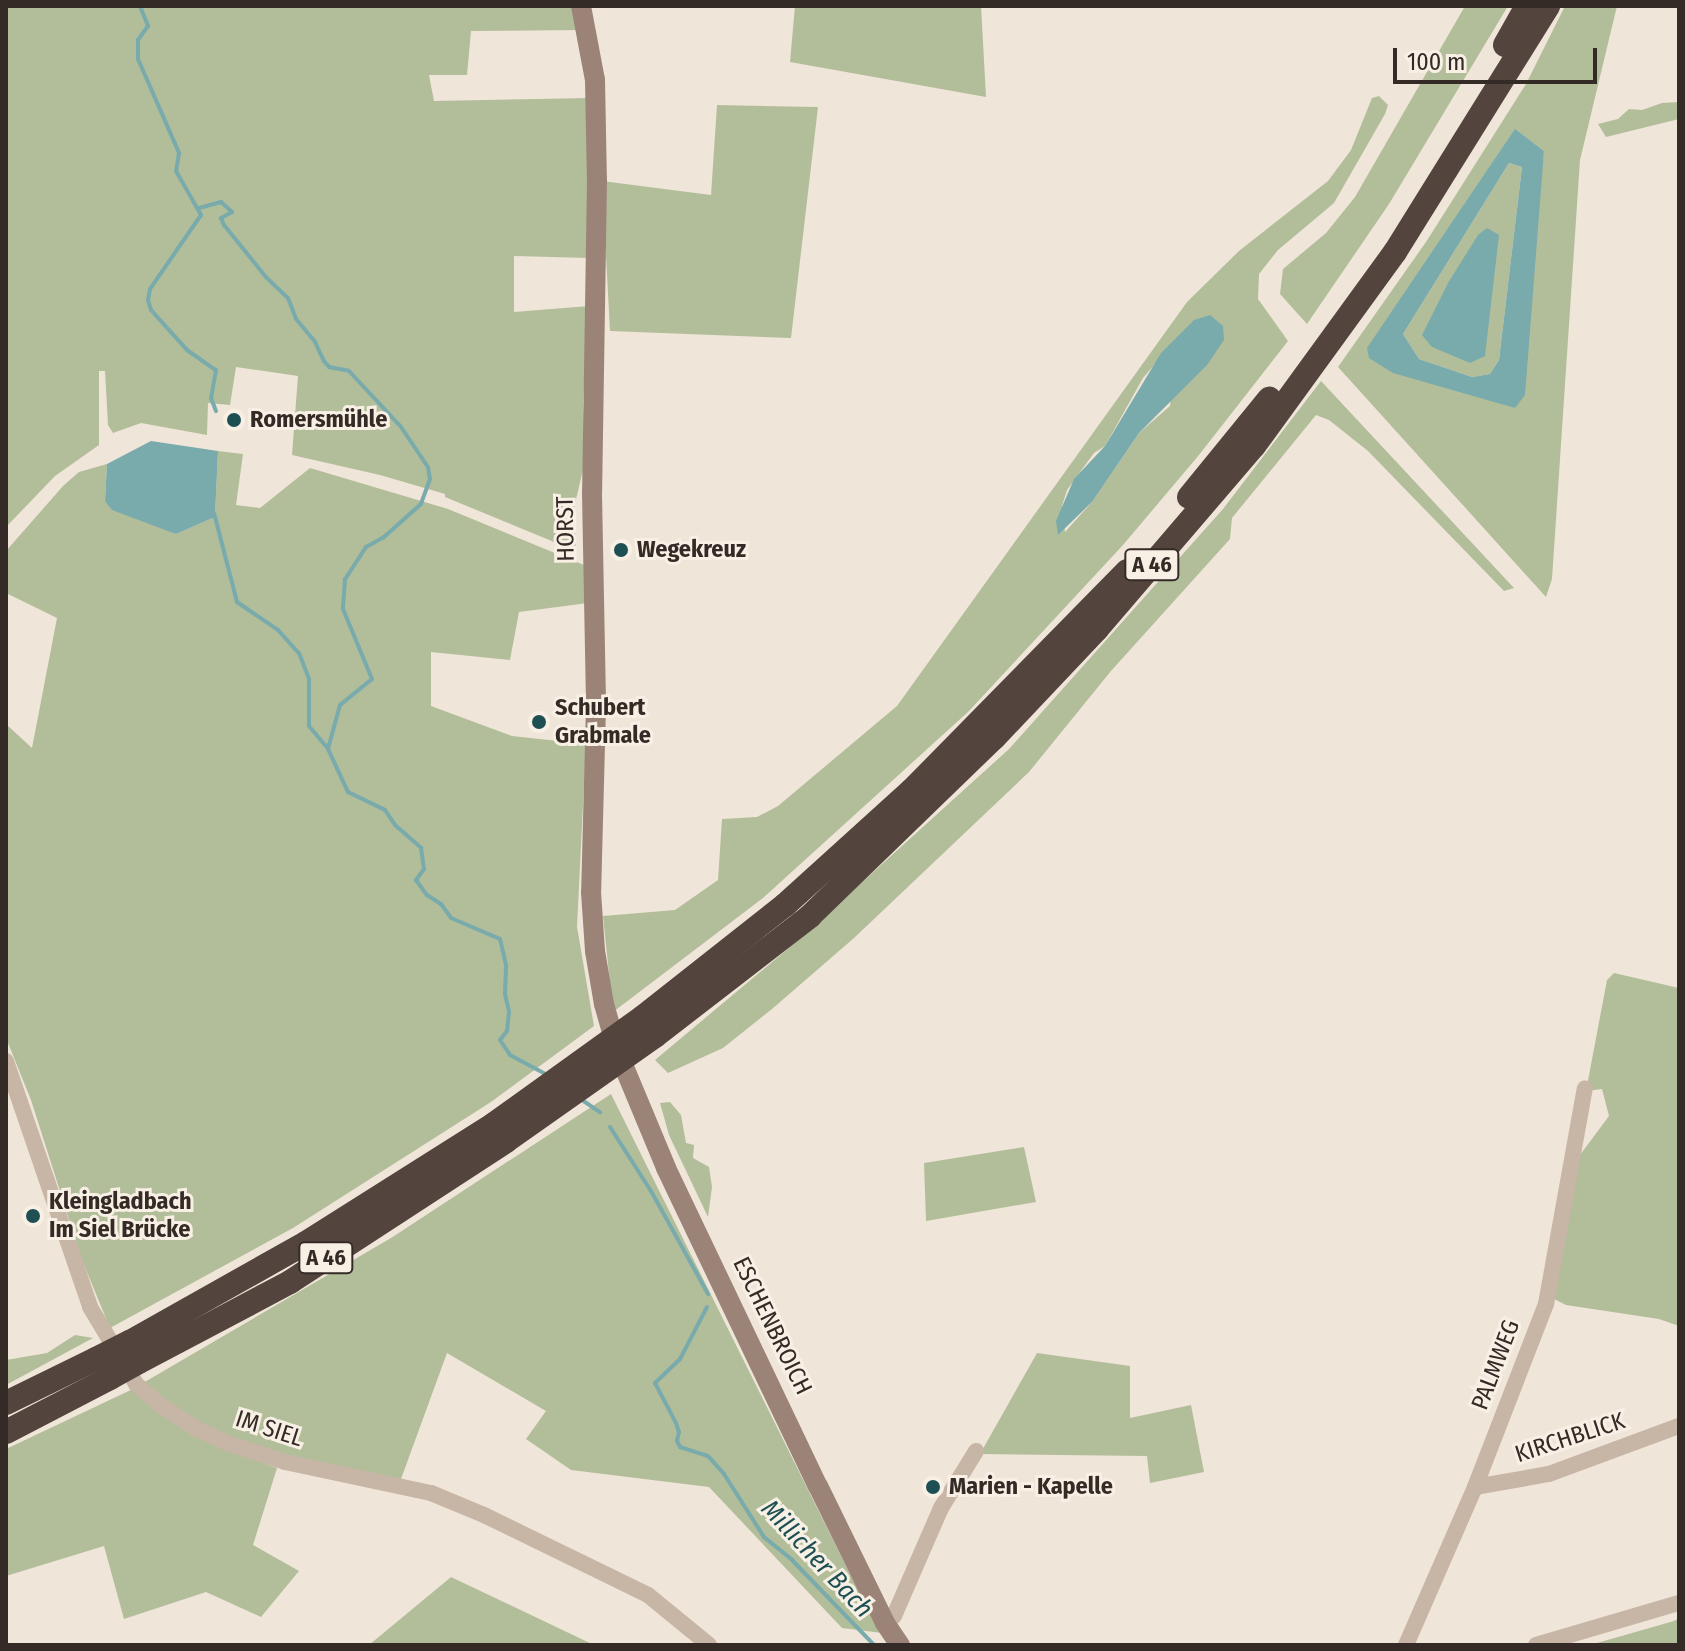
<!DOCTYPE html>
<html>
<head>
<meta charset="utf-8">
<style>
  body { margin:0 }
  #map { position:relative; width:1685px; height:1651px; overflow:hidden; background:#f0e5d9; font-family:"Fira Sans Condensed",sans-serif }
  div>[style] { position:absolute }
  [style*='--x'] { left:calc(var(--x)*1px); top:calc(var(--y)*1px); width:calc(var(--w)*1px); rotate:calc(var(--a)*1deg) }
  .green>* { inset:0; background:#b2be9a }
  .water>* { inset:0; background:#79aaac }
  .stream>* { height:4px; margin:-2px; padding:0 2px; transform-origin:2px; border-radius:2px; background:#79aaac }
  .street>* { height:16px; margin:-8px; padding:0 8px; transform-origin:8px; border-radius:8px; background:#c7b5a6 }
  .secondary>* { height:20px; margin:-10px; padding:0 10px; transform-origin:10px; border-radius:10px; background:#9b8477 }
  .highway>* { height:24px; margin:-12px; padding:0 12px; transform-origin:12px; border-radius:12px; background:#54443e }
  .highway-bridge>* { height:24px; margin:-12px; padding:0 12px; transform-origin:12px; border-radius:12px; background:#54443e }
  .dots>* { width:22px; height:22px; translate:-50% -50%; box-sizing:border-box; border:4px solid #f8efe5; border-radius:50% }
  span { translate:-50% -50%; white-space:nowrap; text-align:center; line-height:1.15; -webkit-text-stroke:6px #f8efe5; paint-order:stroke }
  .shield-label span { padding:2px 6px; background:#f8efe5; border:2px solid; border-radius:6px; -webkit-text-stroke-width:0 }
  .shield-label { font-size:22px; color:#342a26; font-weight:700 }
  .poi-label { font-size:24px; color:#342a26; font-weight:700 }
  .left { translate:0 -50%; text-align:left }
  .street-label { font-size:24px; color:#342a26 }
  .water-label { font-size:26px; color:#1e5053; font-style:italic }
  .frame { position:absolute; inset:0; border:8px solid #342a26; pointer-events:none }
  .scale { position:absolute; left:1393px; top:48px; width:204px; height:36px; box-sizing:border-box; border:4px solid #342a26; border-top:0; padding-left:10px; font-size:24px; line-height:28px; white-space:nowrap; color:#342a26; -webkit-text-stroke:6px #f8efe5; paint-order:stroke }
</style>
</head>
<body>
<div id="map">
  <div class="green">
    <div style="clip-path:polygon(6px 6px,576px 6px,581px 30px,471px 31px,467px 75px,429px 75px,434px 101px,590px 98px,589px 258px,514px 256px,514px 312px,589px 306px,583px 403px,585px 461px,574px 508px,576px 551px,445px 497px,445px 494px,380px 475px,292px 455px,298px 376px,236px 367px,230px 405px,208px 403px,207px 435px,141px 423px,113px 433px,108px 425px,105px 371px,99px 371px,99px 445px,55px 476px,6px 527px)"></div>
    <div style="clip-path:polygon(795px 6px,981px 6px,986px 97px,790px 62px)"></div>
    <div style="clip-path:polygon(1465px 6px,1508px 6px,1389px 204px,1307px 324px,1280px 294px,1283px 269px,1326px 233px,1355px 197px)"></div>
    <div style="clip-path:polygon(evenodd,1565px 6px,1617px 6px,1580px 160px,1552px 579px,1546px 597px,1338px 367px,1426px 242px,1526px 84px,1565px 6px,1516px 130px,1544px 151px,1515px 408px,1368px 349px,1516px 130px)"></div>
    <div style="clip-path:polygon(evenodd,1379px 96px,1388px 105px,1385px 114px,1334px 203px,1278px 250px,1259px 274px,1258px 299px,1288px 341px,1199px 455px,1123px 545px,968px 712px,763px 898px,613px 1012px,603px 916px,675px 910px,718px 880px,722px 819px,757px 817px,778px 806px,897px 706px,1187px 302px,1239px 251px,1328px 181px,1351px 150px,1372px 98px,1379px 96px,1176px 339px,1170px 406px,1139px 433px,1092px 502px,1065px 532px,1062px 506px,1067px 490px,1094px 453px,1105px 446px,1143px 378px,1176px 339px)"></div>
    <div style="clip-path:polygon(1679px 102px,1679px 119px,1606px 137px,1598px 124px,1618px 119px,1629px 109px,1642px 110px,1662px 103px)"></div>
    <div style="clip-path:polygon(717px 105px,818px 107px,791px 338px,610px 331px,602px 181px,711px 195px)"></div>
    <div style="clip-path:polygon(1509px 163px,1522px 167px,1499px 360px,1490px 374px,1472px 377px,1419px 359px,1403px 334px)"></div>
    <div style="clip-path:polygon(1321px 381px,1514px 588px,1504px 591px,1368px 451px,1329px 420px,1316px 415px,1232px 518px,1230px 539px,1111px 671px,1029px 772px,854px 938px,772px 1009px,723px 1048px,668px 1073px,655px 1060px,796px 942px,1009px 749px,1223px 509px)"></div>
    <div style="clip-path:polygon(218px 451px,243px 454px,236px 505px,260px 508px,310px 468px,448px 509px,584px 565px,588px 603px,519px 612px,510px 660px,431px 652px,431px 706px,512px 736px,586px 744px,577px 927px,594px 1026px,491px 1102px,293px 1228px,110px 1328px,82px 1260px,31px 1100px,6px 1038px,6px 724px,32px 748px,57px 618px,6px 593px,6px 551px,63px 486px,79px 472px,107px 464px,105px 501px,176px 534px,215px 517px)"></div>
    <div style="clip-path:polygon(1614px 973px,1679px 988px,1679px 1326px,1659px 1319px,1566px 1305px,1554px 1299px,1577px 1159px,1609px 1116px,1602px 1089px,1586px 1091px,1607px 980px)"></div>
    <div style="clip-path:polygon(611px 1094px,850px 1574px,882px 1633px,842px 1628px,709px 1487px,571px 1470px,526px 1439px,546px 1411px,447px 1353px,401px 1479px,282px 1456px,205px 1429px,143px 1383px,391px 1238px)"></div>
    <div style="clip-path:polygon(670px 1102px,681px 1115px,686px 1143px,694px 1145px,693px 1158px,709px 1167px,712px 1187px,708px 1217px,669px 1135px,660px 1103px)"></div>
    <div style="clip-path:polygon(1024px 1147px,1036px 1202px,926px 1221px,924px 1163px)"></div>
    <div style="clip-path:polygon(75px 1335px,93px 1338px,6px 1385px,6px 1360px,47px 1353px)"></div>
    <div style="clip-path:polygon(1037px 1353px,1130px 1366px,1130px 1418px,1191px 1405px,1204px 1472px,1150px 1483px,1147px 1456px,980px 1454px)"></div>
    <div style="clip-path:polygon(135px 1388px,225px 1449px,277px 1468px,253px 1545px,299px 1571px,261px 1617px,206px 1592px,124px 1619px,104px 1546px,6px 1576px,6px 1449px)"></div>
    <div style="clip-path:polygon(451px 1577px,594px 1645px,369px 1645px)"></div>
    <div style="clip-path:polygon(1679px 1618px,1679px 1645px,1597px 1643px,1674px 1621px)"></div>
  </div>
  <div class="water">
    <div style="clip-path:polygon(evenodd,1515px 129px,1544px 151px,1525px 395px,1515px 408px,1393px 373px,1369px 358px,1367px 348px,1515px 129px,1509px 163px,1522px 167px,1499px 360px,1490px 374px,1472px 377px,1419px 359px,1403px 334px,1509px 163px)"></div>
    <div style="clip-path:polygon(1487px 228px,1499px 235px,1485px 356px,1470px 363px,1432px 347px,1422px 335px,1448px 283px,1478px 235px)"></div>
    <div style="clip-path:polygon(1210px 315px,1223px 326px,1224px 340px,1207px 365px,1139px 433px,1092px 502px,1058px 535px,1056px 521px,1074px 479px,1105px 446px,1161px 353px,1194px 320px)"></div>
    <div style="clip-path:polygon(151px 441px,218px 451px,215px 517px,176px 534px,112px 510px,105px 501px,107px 464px)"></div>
  </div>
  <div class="stream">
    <div style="--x:140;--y:6;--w:22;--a:68"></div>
    <div style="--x:148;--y:26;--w:17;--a:126"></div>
    <div style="--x:138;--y:40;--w:19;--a:90"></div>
    <div style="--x:138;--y:59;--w:103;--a:66.4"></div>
    <div style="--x:179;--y:153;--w:18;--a:99"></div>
    <div style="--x:176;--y:171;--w:51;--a:60.4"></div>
    <div style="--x:201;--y:215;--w:90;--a:124.6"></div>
    <div style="--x:150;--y:289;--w:11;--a:100"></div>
    <div style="--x:148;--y:300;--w:10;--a:73"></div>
    <div style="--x:151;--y:310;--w:54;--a:48"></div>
    <div style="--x:187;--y:350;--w:35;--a:35"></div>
    <div style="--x:216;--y:370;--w:28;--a:100"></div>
    <div style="--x:211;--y:398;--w:14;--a:69"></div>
    <div style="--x:199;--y:208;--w:23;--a:-15"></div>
    <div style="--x:221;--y:202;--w:15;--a:42"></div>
    <div style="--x:232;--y:212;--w:13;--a:151"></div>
    <div style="--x:221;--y:218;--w:8;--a:67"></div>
    <div style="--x:224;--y:225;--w:67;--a:51.1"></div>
    <div style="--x:266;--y:277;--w:30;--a:44"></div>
    <div style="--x:288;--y:298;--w:22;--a:69"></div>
    <div style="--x:296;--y:319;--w:30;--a:50"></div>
    <div style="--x:315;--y:342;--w:21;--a:65"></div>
    <div style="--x:324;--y:361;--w:8;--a:50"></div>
    <div style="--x:329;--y:367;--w:20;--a:11"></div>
    <div style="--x:349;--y:371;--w:76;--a:47.1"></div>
    <div style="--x:401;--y:427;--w:48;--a:56"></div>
    <div style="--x:428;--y:467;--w:12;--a:81"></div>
    <div style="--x:430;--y:479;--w:27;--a:110"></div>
    <div style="--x:421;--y:504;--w:50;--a:138.3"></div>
    <div style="--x:384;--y:537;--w:21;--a:151"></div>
    <div style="--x:366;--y:547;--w:38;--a:123"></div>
    <div style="--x:345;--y:579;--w:30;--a:94"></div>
    <div style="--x:343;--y:609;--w:76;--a:67.5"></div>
    <div style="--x:372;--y:679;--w:41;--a:140.9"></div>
    <div style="--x:340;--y:705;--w:46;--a:105.3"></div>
    <div style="--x:214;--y:513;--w:92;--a:75.5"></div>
    <div style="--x:237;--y:602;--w:50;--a:34.3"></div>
    <div style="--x:278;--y:630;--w:31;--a:48"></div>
    <div style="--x:299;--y:653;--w:28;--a:69"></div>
    <div style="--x:309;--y:679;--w:47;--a:90"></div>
    <div style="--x:309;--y:726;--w:30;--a:50"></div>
    <div style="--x:328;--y:749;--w:47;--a:65.1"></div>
    <div style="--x:348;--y:792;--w:41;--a:25.9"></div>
    <div style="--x:385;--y:810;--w:18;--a:56"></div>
    <div style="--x:395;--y:825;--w:35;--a:41"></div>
    <div style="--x:421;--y:848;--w:21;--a:82"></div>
    <div style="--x:424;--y:869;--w:14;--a:126"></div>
    <div style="--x:416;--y:880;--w:19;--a:54"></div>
    <div style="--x:427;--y:895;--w:17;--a:33"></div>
    <div style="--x:441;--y:904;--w:17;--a:54"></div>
    <div style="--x:451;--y:918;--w:53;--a:23.2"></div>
    <div style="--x:500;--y:939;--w:28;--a:77"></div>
    <div style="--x:506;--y:966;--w:28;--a:92"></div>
    <div style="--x:505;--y:994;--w:18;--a:77"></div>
    <div style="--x:509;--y:1012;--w:19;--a:96"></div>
    <div style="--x:507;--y:1031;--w:11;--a:128"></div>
    <div style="--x:500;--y:1040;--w:18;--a:56"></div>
    <div style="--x:510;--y:1055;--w:44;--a:28.3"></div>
    <div style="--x:582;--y:1100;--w:22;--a:34"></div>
    <div style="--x:610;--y:1127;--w:76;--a:57.4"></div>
    <div style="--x:651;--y:1191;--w:118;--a:61"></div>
    <div style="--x:707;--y:1307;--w:59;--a:117.4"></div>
    <div style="--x:680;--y:1359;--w:35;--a:136"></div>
    <div style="--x:655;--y:1383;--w:45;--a:62.3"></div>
    <div style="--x:676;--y:1423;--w:9;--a:72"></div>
    <div style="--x:679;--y:1432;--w:9;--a:103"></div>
    <div style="--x:677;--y:1441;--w:7;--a:63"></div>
    <div style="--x:680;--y:1447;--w:29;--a:18"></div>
    <div style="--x:708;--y:1456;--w:24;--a:48"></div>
    <div style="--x:724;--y:1474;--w:75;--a:57.6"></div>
    <div style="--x:764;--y:1537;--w:36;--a:39"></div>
    <div style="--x:792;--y:1560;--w:118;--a:46"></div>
  </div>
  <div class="street">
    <div style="--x:6;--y:1061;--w:260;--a:71.1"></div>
    <div style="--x:90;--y:1307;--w:90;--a:59.1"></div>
    <div style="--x:136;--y:1384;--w:30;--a:41"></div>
    <div style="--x:159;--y:1404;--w:43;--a:33.7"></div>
    <div style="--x:195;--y:1428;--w:38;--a:25"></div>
    <div style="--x:230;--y:1444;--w:58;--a:18.1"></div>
    <div style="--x:285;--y:1462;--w:149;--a:12"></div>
    <div style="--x:431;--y:1493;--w:57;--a:22.5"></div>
    <div style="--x:484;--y:1515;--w:182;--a:26"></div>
    <div style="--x:648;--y:1595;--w:79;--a:39.3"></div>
    <div style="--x:1475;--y:1487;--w:75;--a:-10"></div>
    <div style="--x:1549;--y:1474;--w:139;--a:-20.3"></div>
    <div style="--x:885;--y:1623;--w:11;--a:-38"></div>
    <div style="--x:894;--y:1616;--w:118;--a:-66.5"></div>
    <div style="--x:941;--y:1508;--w:67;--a:-58.4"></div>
    <div style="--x:1406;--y:1645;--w:172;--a:-66.4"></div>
    <div style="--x:1475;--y:1487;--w:196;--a:-68.8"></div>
    <div style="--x:1546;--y:1304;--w:219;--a:-79.8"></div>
    <div style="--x:1536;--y:1645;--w:149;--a:-16.4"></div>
  </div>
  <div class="secondary">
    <div style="--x:581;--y:6;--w:75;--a:79.3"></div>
    <div style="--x:595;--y:80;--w:100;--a:88.9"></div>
    <div style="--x:597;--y:180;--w:314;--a:90.9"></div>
    <div style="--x:592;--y:494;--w:212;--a:88.9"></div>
    <div style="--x:596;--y:706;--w:186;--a:91.5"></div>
    <div style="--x:591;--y:892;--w:59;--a:86.1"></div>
    <div style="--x:595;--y:951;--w:54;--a:80.4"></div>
    <div style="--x:604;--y:1004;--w:48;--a:74.2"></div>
    <div style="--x:617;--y:1050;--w:128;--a:67.4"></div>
    <div style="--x:666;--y:1168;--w:352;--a:64.5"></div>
    <div style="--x:818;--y:1486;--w:153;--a:63.9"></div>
    <div style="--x:885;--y:1623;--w:27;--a:56"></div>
  </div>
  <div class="highway">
    <div style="--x:1505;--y:45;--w:45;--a:-60.6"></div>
    <div style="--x:1189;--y:497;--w:127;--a:-50.8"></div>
    <div style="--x:643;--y:1017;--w:181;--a:-38.3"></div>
    <div style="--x:785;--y:905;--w:171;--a:-42.2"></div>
    <div style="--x:912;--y:790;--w:307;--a:-45.5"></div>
    <div style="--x:655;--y:1036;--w:196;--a:-37.7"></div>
    <div style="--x:810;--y:916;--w:256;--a:-44.1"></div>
    <div style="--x:994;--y:738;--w:150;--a:-46.6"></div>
    <div style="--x:1097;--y:629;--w:241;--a:-49.4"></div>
    <div style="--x:1254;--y:446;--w:240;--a:-54"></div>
    <div style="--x:1395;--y:252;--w:290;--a:-58.1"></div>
    <div style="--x:130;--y:1342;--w:202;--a:-29.4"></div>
    <div style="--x:306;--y:1243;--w:222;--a:-32.3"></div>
    <div style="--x:139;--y:1362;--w:171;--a:-27.9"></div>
    <div style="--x:290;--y:1282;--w:258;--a:-33.1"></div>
    <div style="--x:6;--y:1403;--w:100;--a:-26.1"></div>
    <div style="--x:6;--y:1432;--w:117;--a:-27.4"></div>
  </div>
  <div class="highway-bridge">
    <div style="--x:494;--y:1124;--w:183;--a:-35.7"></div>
    <div style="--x:506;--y:1141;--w:182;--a:-35.2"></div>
    <div style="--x:96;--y:1359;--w:38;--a:-27"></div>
    <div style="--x:110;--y:1378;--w:33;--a:-29"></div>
  </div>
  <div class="dots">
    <div style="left:234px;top:420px;background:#1e5053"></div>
    <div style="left:621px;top:550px;background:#1e5053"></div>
    <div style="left:539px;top:722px;background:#1e5053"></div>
    <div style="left:33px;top:1216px;background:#1e5053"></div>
    <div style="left:933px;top:1487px;background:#1e5053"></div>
  </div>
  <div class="shield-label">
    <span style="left:1152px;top:565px">A 46</span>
    <span style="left:326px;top:1258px">A 46</span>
  </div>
  <div class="poi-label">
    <span class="left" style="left:250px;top:420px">Romersmühle</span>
    <span class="left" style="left:637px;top:550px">Wegekreuz</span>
    <span class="left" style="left:555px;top:722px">Schubert<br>Grabmale</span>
    <span class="left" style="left:49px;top:1216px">Kleingladbach<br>Im Siel Brücke</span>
    <span class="left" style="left:949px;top:1487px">Marien - Kapelle</span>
  </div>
  <div class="street-label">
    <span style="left:566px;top:529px;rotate:-91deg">HORST</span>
    <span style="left:772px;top:1326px;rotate:64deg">ESCHENBROICH</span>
    <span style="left:1496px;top:1365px;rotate:-69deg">PALMWEG</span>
    <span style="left:269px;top:1429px;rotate:18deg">IM SIEL</span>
    <span style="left:1570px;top:1438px;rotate:-18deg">KIRCHBLICK</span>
  </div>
  <div class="water-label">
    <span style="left:817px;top:1559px;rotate:47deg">Millicher Bach</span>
  </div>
  <div class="frame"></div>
  <div class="scale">100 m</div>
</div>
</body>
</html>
